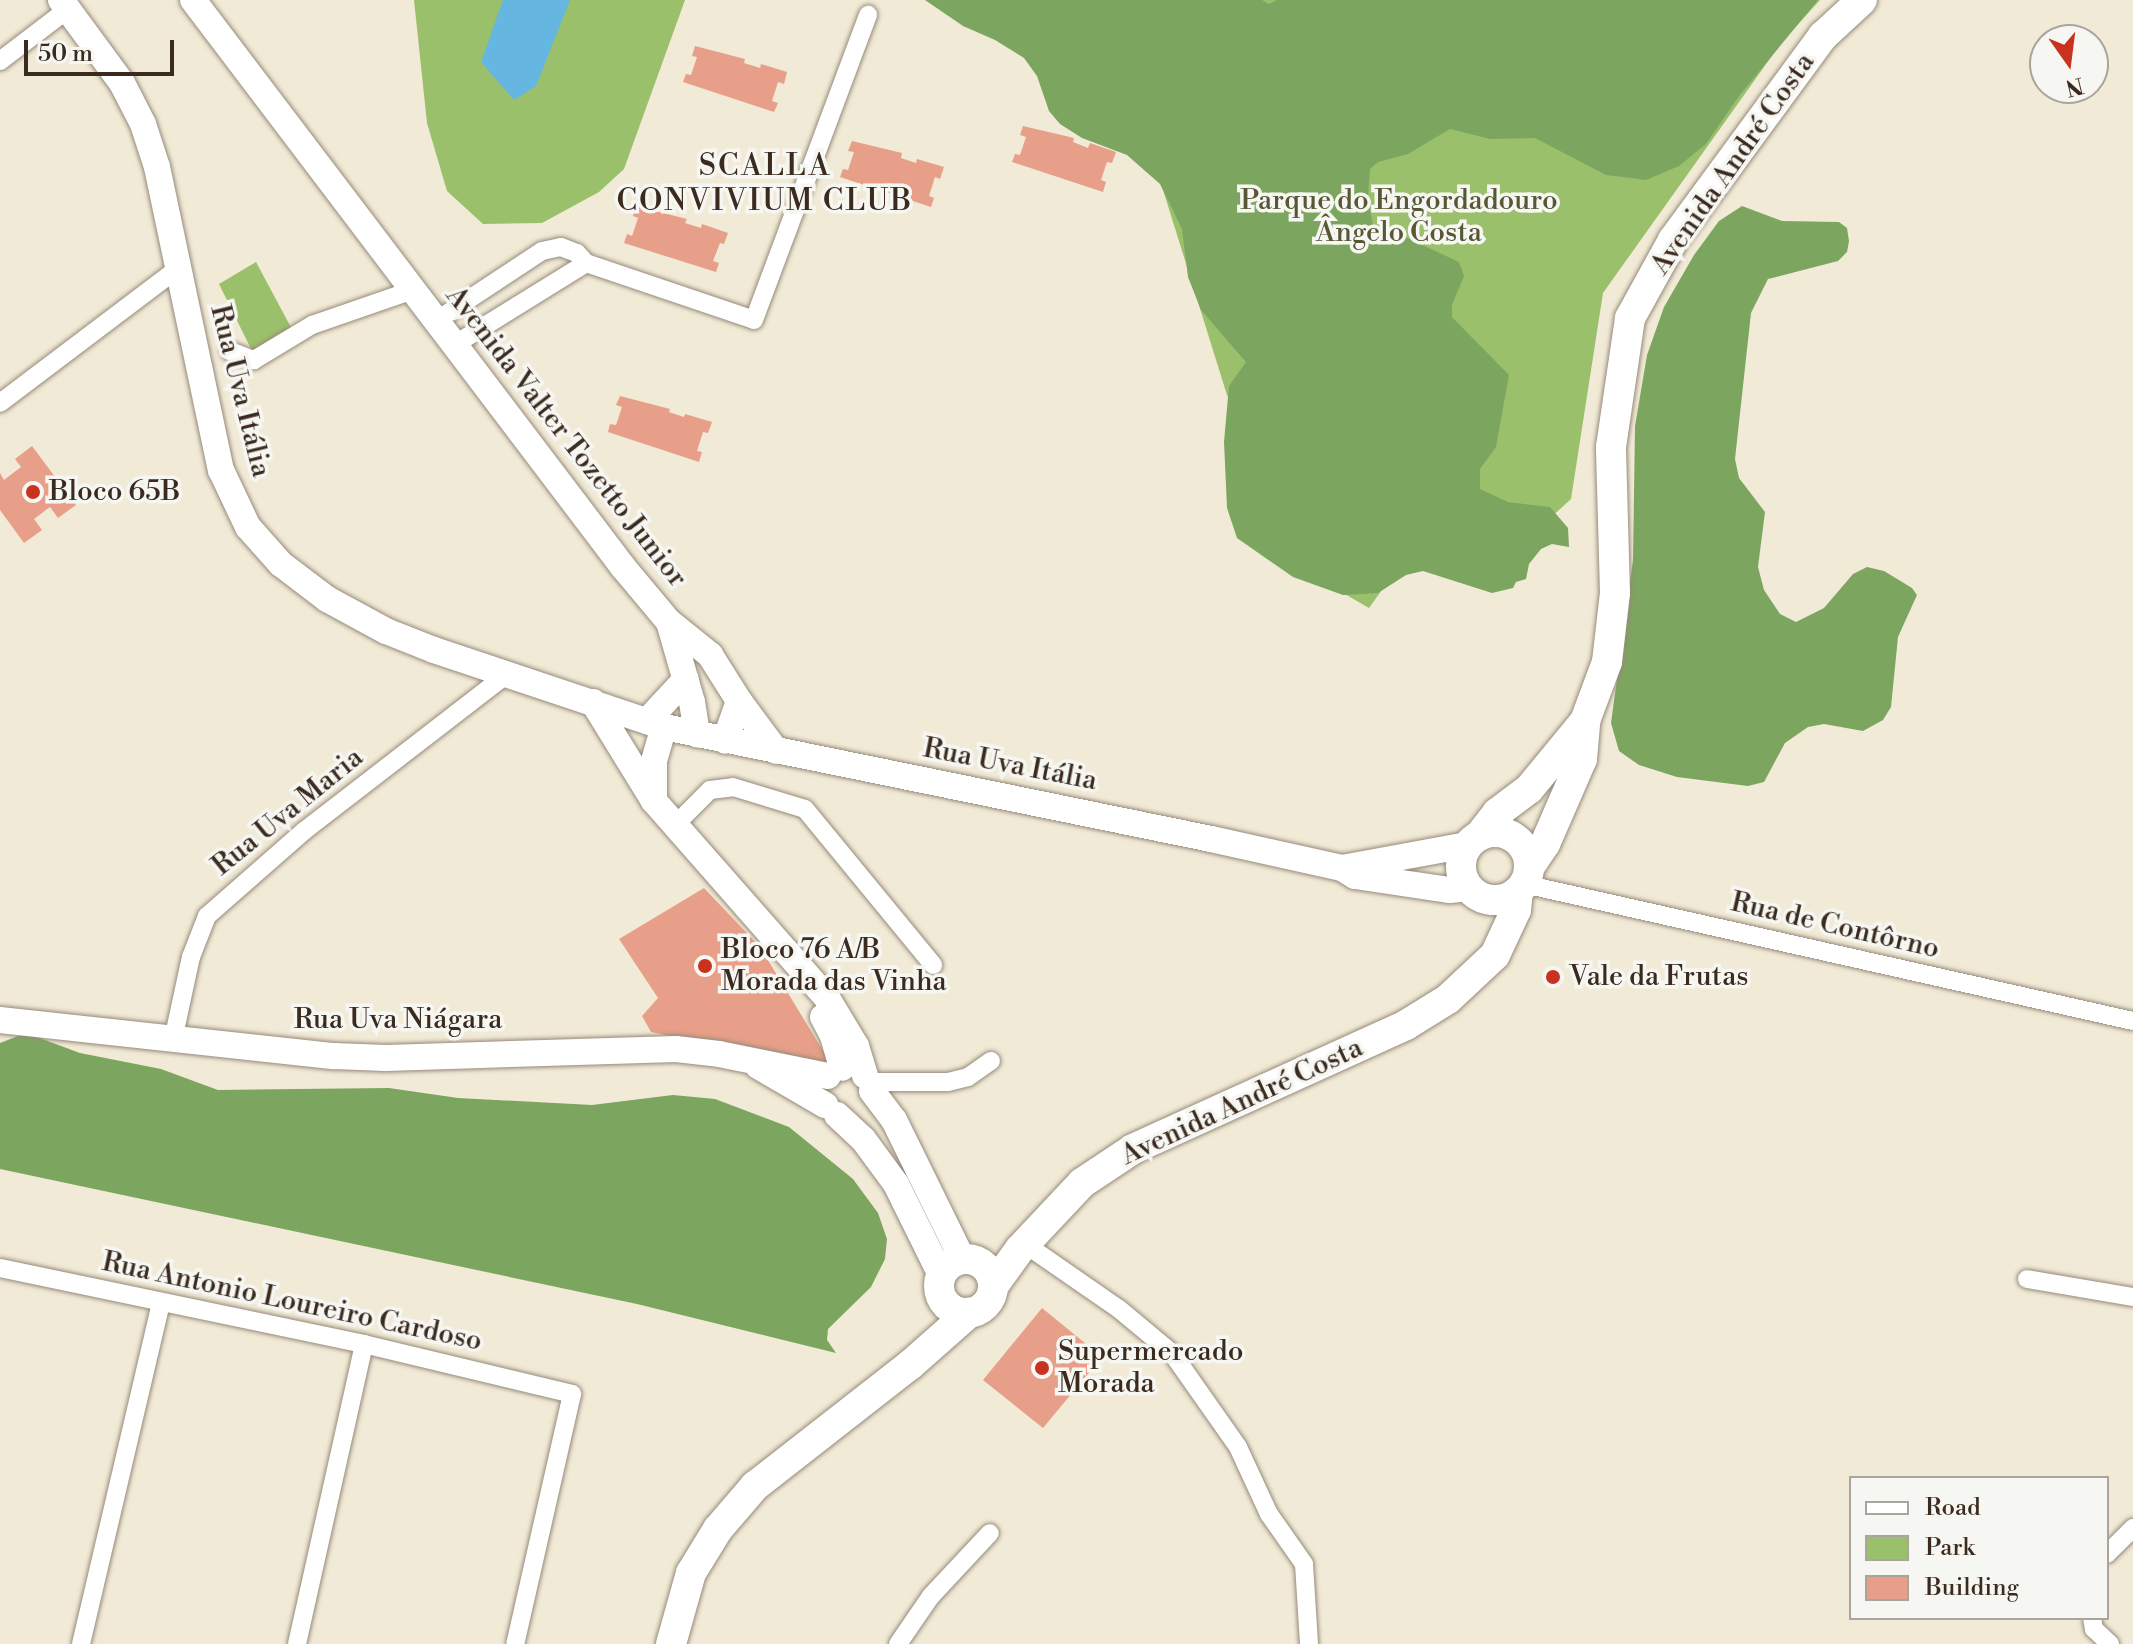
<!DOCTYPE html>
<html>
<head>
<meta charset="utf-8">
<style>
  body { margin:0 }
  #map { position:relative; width:2133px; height:1644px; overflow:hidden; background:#f1ead6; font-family:"Libre Bodoni",serif }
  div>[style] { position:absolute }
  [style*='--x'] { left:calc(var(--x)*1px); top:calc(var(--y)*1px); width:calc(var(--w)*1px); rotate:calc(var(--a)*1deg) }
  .green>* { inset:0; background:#9bc06b }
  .forest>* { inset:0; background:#7ca65f }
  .water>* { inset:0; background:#65b6e0 }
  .building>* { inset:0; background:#e79f89 }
  .roads { filter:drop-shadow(0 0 2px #968a7a) drop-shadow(0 0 2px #968a7a) }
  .street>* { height:18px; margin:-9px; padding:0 9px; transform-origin:9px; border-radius:9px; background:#fff }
  .secondary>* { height:26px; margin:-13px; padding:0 13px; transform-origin:13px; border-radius:13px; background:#fff }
  .primary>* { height:30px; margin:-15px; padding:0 15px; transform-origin:15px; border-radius:15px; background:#fff }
  .primary>.ring { margin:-15px; padding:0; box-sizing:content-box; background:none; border:30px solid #fff; border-radius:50% }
  .dots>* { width:22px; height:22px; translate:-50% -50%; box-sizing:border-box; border:4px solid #f6f6f2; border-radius:50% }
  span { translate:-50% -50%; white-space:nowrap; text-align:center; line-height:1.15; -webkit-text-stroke:7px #f6f6f2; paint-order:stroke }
  .street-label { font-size:28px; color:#3b2a1e }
  .park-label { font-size:28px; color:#585735 }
  .poi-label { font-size:28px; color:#3b2a1e }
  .left { translate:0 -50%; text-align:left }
  .neighbourhood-label { font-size:30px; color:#3b2a1e; letter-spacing:2px }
  .legend { position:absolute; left:1849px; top:1476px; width:260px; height:144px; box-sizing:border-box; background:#f6f6f2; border:2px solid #aba49d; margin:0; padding:10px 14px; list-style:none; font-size:24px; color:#3b2a1e }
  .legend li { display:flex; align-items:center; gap:16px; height:40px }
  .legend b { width:40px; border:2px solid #aba49d }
  .north { position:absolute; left:2029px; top:24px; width:80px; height:80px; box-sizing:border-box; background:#f6f6f2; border:2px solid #aba49d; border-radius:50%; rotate:166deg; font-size:22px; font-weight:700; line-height:32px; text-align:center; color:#3b2a1e }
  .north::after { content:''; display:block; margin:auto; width:28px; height:36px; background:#c8321e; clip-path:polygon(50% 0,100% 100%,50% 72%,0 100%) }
  .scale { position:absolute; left:24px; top:40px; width:150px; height:36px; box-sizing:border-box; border:4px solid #3b2a1e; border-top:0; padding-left:10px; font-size:24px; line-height:28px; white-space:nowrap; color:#3b2a1e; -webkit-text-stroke:6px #f6f6f2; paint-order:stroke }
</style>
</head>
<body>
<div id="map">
  <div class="green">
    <div style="clip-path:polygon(414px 0,685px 0,624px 169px,599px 192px,542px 223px,483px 224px,447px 191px,427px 123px)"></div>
    <div style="clip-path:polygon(1042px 0,1820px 0,1781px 43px,1603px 293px,1571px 499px,1480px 582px,1407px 555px,1369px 608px,1298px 567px,1227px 395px,1119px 49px)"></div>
    <div style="clip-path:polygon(256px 262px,294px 333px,253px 353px,219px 284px)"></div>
  </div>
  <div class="forest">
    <div style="clip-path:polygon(925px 0,1262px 0,1269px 4px,1277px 0,1818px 0,1739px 96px,1706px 144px,1679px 166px,1646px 180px,1606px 175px,1535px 138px,1490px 139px,1450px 129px,1408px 154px,1378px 162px,1370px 169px,1368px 199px,1374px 231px,1384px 240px,1403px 236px,1459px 262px,1464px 276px,1452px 305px,1452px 317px,1509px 375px,1496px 447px,1480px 469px,1480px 489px,1508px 502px,1550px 507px,1568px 528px,1569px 547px,1552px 544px,1541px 549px,1529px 564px,1526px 579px,1516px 582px,1513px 588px,1492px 593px,1423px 571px,1406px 575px,1378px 593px,1343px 595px,1293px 577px,1237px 538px,1227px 508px,1224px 442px,1229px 386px,1246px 362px,1201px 310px,1188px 277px,1182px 229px,1160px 184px,1127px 155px,1082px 138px,1060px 124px,1049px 111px,1037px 76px,1024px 58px,995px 40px,963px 26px)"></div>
    <div style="clip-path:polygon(1742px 206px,1782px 221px,1839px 222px,1847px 228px,1849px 241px,1847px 252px,1838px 261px,1768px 279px,1751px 313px,1735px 459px,1739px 478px,1765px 512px,1758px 567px,1764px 590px,1780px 614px,1796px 622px,1824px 608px,1853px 574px,1867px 567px,1884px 571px,1912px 588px,1917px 595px,1898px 637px,1891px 707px,1883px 720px,1863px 731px,1824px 724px,1808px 727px,1785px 743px,1764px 782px,1748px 786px,1677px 777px,1639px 765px,1619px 751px,1611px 723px,1633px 560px,1635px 426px,1647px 355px,1664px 307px,1694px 255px,1719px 221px)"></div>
    <div style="clip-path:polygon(26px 1033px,80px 1053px,161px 1069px,218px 1090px,389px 1088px,458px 1098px,592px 1105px,673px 1095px,715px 1099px,789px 1127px,853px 1179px,878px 1213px,887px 1239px,885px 1259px,871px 1287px,828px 1329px,827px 1340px,836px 1353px,637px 1304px,0 1169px,0 1043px)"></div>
  </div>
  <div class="water">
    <div style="clip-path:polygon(503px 0,570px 0,536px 86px,514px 100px,481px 62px)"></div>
  </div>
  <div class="building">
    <div style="clip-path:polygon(695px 46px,745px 59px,744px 63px,760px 68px,761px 64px,787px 72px,784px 84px,778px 82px,772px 101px,778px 103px,774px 112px,683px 82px,686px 74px,691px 75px,697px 57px,692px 56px)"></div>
    <div style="clip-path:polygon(1023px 126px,1074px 138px,1073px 142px,1088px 148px,1090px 143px,1116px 152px,1112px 163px,1107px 162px,1101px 180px,1106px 182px,1103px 192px,1012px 162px,1015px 154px,1020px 155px,1026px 137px,1020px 135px)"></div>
    <div style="clip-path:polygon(852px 141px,902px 153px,901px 158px,916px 163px,917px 159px,944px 167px,940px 179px,935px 177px,929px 196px,934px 198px,931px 207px,840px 177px,843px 169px,848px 170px,854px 152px,848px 151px)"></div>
    <div style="clip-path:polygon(636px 206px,687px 219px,685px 223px,701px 228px,702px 224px,728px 233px,724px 244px,720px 243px,713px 261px,719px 263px,716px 272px,624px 243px,627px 234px,632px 236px,638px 218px,633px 216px)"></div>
    <div style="clip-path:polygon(620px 396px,670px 409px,669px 412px,684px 417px,685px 414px,712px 422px,708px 433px,703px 432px,697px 451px,702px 452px,699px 462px,608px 432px,610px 424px,616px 425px,622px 407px,616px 405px)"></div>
    <div style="clip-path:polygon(32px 446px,76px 505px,58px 518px,50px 507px,34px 519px,42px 530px,24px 543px,0 510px,0 473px,4px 480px,21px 467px,15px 459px)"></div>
    <div style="clip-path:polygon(704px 888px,760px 947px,831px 1064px,820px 1066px,651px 1032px,642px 1016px,658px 998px,619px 939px)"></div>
    <div style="clip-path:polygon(1042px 1308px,1102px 1357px,1043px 1428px,983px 1380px)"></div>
  </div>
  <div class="roads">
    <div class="street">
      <div style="--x:0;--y:61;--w:86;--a:-37.4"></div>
      <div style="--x:436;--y:321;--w:127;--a:-33.4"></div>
      <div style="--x:542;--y:251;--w:19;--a:-12"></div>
      <div style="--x:561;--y:247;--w:17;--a:21"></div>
      <div style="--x:577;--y:253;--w:13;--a:48"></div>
      <div style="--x:586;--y:263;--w:177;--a:18.7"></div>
      <div style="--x:754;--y:320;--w:326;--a:-69.5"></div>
      <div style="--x:454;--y:345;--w:155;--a:-31.8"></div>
      <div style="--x:230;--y:351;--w:26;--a:21"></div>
      <div style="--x:254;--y:360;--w:68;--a:-31.1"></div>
      <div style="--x:312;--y:325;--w:107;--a:-19.1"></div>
      <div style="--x:0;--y:403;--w:222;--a:-37.1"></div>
      <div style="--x:674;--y:826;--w:51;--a:-45"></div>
      <div style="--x:710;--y:790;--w:23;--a:-7"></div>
      <div style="--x:733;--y:787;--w:75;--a:17"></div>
      <div style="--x:805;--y:809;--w:202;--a:50.6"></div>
      <div style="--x:1524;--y:884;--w:624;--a:12.68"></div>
      <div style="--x:173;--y:1040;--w:85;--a:-77.8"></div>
      <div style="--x:191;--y:957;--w:44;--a:-68.7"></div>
      <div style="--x:207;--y:916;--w:129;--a:-41.2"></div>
      <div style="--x:304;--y:831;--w:257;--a:-37.7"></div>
      <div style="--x:869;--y:1082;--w:79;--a:0"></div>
      <div style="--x:948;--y:1082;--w:21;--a:-14"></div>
      <div style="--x:968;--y:1077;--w:28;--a:-35"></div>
      <div style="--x:1025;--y:1244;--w:114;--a:34.7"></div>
      <div style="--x:1119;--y:1309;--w:69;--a:39.7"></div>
      <div style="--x:1172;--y:1353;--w:115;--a:54.9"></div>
      <div style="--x:1238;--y:1447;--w:74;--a:65.2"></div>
      <div style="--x:1269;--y:1514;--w:61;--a:55"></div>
      <div style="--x:1304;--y:1564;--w:80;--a:86.4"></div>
      <div style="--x:0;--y:1268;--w:372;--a:11.8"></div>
      <div style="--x:364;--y:1344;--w:214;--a:13.5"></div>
      <div style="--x:572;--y:1394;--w:256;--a:102.8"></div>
      <div style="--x:2027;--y:1279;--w:108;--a:9.6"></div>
      <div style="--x:2107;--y:1554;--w:37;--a:-45"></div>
      <div style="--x:2092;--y:1618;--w:11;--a:80"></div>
      <div style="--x:2094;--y:1629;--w:22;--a:43"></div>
      <div style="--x:81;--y:1644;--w:351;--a:-76.8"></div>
      <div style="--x:297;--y:1644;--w:307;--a:-77.4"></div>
      <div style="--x:898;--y:1644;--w:58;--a:-55.5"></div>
      <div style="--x:931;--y:1596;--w:86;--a:-46.9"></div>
    </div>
    <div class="secondary">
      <div style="--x:61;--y:0;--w:103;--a:53.7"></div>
      <div style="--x:122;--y:83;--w:46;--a:62.9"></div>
      <div style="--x:143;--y:124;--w:45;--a:72"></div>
      <div style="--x:157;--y:167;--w:310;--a:78.1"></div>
      <div style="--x:221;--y:470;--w:63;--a:64.7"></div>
      <div style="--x:248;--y:527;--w:50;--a:48.3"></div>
      <div style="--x:281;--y:564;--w:58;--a:37.3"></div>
      <div style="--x:327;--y:599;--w:67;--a:28.5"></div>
      <div style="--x:386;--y:631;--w:52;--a:21.6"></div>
      <div style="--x:434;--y:650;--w:243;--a:18.5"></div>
      <div style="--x:664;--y:727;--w:558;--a:11.57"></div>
      <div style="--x:1211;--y:839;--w:134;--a:12.5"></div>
      <div style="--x:1342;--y:868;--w:15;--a:32"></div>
      <div style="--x:1355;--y:876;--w:96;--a:8.4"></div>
      <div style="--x:1450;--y:890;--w:19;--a:-6"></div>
      <div style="--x:193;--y:0;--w:712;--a:52.82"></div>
      <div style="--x:623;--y:567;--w:72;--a:50.1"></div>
      <div style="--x:669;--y:622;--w:53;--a:38.8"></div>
      <div style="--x:710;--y:655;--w:54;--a:57.8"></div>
      <div style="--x:739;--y:701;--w:42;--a:109.3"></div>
      <div style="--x:669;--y:622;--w:83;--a:74"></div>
      <div style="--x:692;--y:702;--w:33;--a:81"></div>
      <div style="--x:739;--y:701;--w:62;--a:53.5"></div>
      <div style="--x:593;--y:702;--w:116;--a:58.4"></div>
      <div style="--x:654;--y:801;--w:262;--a:48.7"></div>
      <div style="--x:827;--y:998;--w:56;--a:58.9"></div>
      <div style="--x:856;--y:1046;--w:31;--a:73"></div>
      <div style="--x:647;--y:721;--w:57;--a:-47.1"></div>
      <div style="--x:654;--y:801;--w:40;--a:-90"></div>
      <div style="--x:654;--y:761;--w:35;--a:-74"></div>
      <div style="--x:1342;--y:868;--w:127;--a:-10.4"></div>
      <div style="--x:823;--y:1017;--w:21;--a:62"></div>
      <div style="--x:833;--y:1036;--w:33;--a:74"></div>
      <div style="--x:0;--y:1020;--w:336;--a:6.2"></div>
      <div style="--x:334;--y:1056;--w:52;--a:2.2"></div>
      <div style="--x:386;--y:1058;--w:290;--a:-1.8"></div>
      <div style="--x:676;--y:1049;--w:43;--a:6.6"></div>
      <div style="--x:719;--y:1054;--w:111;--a:11.4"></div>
      <div style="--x:758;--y:1066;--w:78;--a:30.2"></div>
      <div style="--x:872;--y:1091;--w:36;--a:53"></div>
      <div style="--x:894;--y:1120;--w:154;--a:63.8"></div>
      <div style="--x:837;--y:1115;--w:35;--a:43"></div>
      <div style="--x:863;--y:1139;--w:56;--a:53.7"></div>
      <div style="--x:896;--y:1184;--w:102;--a:63.7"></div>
    </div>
    <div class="primary">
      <div class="ring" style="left:1461px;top:832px;width:38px;height:38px"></div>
      <div style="--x:1480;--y:835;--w:28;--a:-52"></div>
      <div style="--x:1497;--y:813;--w:40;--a:-37"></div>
      <div style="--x:1529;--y:789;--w:88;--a:-50.5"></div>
      <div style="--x:1530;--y:866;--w:27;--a:-56"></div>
      <div style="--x:1545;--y:844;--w:93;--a:-66.5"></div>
      <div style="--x:1582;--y:759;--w:38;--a:-85"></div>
      <div style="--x:1585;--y:721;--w:63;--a:-69.6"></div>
      <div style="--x:1607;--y:662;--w:69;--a:-83.4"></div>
      <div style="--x:1615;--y:593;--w:146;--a:-91.6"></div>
      <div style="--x:1611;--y:447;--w:130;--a:-81.6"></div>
      <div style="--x:1630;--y:318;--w:89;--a:-61.1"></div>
      <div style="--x:1673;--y:240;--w:253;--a:-53.7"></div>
      <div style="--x:1823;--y:36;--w:53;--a:-42.7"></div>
      <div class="ring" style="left:939px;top:1259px;width:24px;height:24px"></div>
      <div style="--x:994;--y:1285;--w:44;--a:-54.2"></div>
      <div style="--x:1020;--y:1249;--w:91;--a:-46.8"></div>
      <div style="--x:1082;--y:1183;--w:61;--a:-33.7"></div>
      <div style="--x:1133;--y:1149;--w:300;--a:-24.4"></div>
      <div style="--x:1406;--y:1025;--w:49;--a:-31.8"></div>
      <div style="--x:1448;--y:999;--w:64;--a:-43.1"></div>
      <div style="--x:1495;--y:955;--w:50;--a:-65"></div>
      <div style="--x:1516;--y:910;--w:19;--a:-84"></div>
      <div style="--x:671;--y:1644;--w:74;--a:-74.3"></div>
      <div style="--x:691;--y:1573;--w:52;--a:-58.5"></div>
      <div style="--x:718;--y:1529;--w:57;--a:-49.3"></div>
      <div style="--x:755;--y:1486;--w:197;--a:-38"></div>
      <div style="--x:910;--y:1365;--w:79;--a:-41.4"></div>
    </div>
  </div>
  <div class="dots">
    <div style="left:33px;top:492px;background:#c8321e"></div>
    <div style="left:705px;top:966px;background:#c8321e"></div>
    <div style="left:1553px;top:977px;background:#c8321e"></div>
    <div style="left:1042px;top:1368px;background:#c8321e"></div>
  </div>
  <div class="street-label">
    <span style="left:1733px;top:164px;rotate:-55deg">Avenida André Costa</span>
    <span style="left:240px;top:391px;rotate:76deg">Rua Uva Itália</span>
    <span style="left:566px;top:437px;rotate:52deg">Avenida Valter Tozetto Junior</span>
    <span style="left:1010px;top:765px;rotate:11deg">Rua Uva Itália</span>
    <span style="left:288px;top:812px;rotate:-39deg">Rua Uva Maria</span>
    <span style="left:1835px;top:926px;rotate:13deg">Rua de Contôrno</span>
    <span style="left:398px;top:1020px">Rua Uva Niágara</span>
    <span style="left:1242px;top:1102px;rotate:-25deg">Avenida André Costa</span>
    <span style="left:292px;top:1302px;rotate:12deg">Rua Antonio Loureiro Cardoso</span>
  </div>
  <div class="park-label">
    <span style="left:1399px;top:217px">Parque do Engordadouro<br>Ângelo Costa</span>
  </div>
  <div class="poi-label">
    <span class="left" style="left:49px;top:492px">Bloco 65B</span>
    <span class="left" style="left:721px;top:966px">Bloco 76 A/B<br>Morada das Vinha</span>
    <span class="left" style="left:1569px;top:977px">Vale da Frutas</span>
    <span class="left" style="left:1058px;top:1368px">Supermercado<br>Morada</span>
  </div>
  <div class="neighbourhood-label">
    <span style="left:765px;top:183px">SCALLA<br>CONVIVIUM CLUB</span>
  </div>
  <ul class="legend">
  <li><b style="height:10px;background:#fff"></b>Road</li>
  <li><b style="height:22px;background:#9bc06b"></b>Park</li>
  <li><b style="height:22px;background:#e79f89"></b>Building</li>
  </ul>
  <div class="north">N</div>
  <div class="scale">50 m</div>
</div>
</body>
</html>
